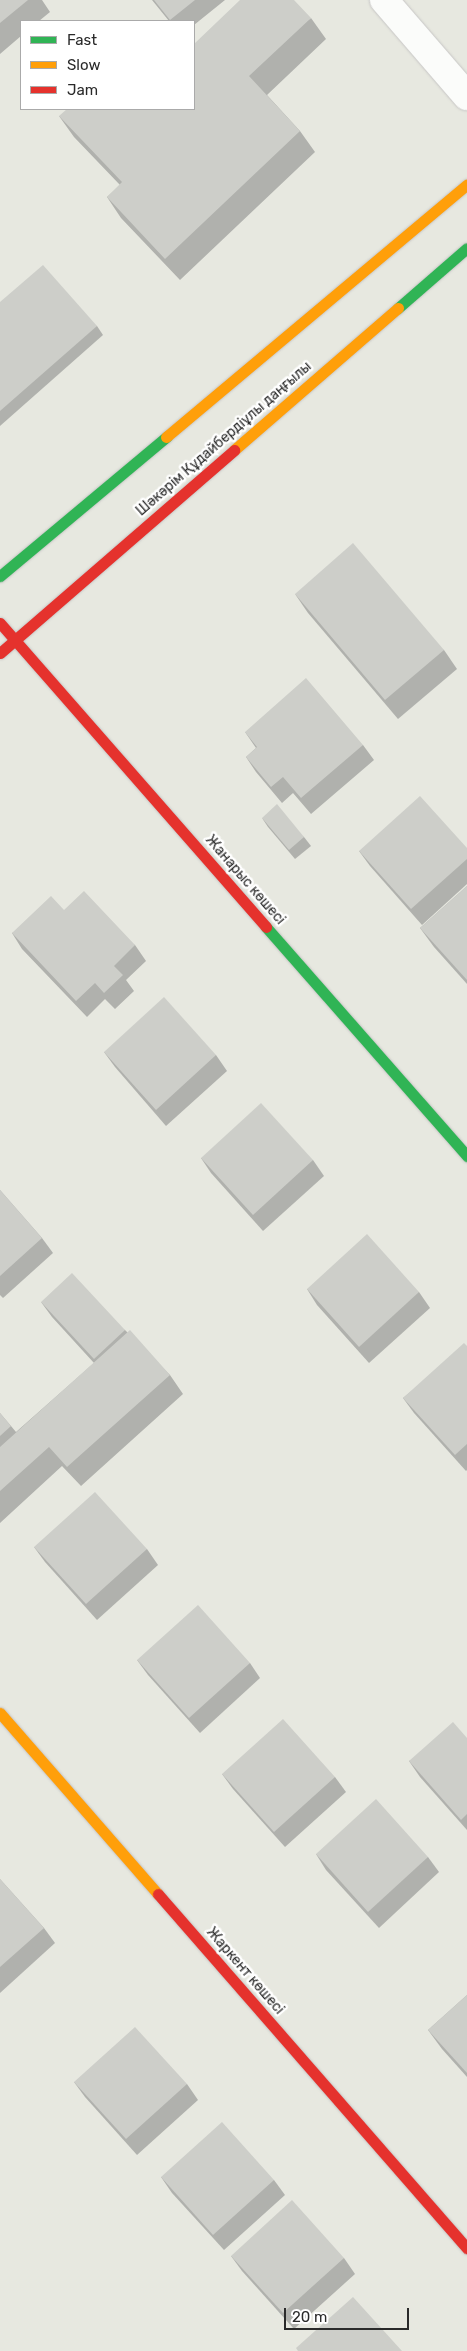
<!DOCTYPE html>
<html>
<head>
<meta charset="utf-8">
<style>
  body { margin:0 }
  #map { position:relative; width:467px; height:2351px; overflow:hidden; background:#e7e8e0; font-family:Rubik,sans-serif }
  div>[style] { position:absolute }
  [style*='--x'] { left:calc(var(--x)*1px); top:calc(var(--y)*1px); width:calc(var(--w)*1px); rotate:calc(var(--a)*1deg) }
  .roads { filter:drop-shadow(0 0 1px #c7c6c5) drop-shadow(0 0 1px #c7c6c5) }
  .street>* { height:28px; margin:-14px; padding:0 14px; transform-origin:14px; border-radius:14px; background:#fbfcfa }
  .fast>* { height:11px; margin:-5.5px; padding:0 5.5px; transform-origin:5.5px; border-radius:5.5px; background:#30b455 }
  .slow>* { height:11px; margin:-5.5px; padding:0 5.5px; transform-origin:5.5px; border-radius:5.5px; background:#ff9f0a }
  .jam>* { height:11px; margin:-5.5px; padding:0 5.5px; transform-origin:5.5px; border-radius:5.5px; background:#e5322d }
  .wall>* { inset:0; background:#b0b1ad }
  .building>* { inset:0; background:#cdcec9 }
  span { translate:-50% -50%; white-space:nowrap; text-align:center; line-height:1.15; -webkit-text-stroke:5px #fff; paint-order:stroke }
  .street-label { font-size:14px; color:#2a2a2a }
  .legend { position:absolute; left:20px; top:20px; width:175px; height:90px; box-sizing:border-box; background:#fff; border:1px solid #aaa; margin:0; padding:6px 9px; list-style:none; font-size:15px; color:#2a2a2a }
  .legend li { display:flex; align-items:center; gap:10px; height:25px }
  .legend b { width:25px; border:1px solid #aaa }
  .scale { position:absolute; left:284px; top:2308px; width:125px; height:22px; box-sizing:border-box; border:2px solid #2a2a2a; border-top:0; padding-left:6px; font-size:15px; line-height:18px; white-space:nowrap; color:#2a2a2a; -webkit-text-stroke:4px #fff; paint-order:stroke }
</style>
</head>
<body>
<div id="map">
  <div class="roads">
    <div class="street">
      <div style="--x:384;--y:0;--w:127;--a:49.2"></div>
    </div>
    <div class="fast">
      <div style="--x:398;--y:308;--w:91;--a:-41"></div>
      <div style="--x:0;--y:576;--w:217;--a:-39.9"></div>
      <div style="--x:266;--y:927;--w:305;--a:48.7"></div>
    </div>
    <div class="slow">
      <div style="--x:166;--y:437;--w:393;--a:-40"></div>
      <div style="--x:234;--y:450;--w:217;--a:-40.9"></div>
      <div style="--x:0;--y:1713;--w:240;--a:48.9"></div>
    </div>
    <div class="jam">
      <div style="--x:0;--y:623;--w:404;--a:48.8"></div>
      <div style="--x:0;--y:653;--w:310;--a:-40.9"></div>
      <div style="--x:158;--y:1894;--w:470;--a:48.9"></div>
    </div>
  </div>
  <div class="wall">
    <div style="clip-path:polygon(0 0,42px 0,50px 12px,39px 21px,21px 21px,21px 36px,0 54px)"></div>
    <div style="clip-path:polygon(152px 0,225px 0,194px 25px,194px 21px,169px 21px)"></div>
    <div style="clip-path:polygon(311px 18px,326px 39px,267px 95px,300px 131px,315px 152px,180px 280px,121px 218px,107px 197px,120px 185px,74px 137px,59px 116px,194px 109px)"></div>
    <div style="clip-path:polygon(0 302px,97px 326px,103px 335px,0 426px)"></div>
    <div style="clip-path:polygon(295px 594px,444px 650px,457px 669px,398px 719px,308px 613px)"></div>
    <div style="clip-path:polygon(245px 732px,363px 745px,374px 760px,311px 814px,293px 793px,282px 803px,256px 772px,246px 757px,256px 748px)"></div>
    <div style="clip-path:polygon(262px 818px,304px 837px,311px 846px,295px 859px,268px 827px)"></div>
    <div style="clip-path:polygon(467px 848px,467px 884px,422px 925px,370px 866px,359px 851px)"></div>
    <div style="clip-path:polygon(467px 886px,467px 984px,434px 947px,420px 928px)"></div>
    <div style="clip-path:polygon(64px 910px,135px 945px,146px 961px,126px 980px,134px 991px,115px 1009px,105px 999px,87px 1017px,22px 949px,12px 933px)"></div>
    <div style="clip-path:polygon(104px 1052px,216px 1055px,227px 1071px,166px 1126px,115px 1067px)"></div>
    <div style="clip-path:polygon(201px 1158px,313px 1160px,324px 1176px,263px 1231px,211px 1173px)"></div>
    <div style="clip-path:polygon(0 1190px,42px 1238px,53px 1253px,3px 1298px,0 1295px)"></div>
    <div style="clip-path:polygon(307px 1289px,419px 1292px,430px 1308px,369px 1363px,317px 1305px)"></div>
    <div style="clip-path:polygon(41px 1302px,125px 1330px,170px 1375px,183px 1394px,81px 1486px,62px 1466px,0 1523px,0 1413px,11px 1426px,16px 1432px,94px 1363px,52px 1317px)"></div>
    <div style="clip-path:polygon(467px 1346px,467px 1470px,466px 1471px,414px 1413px,403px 1398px)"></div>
    <div style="clip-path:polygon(34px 1547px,147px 1549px,158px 1565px,97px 1620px,45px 1562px)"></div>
    <div style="clip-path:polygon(137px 1660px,250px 1663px,260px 1678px,200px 1733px,148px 1675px)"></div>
    <div style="clip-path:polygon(467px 1738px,467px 1830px,420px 1777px,409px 1761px)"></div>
    <div style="clip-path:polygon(222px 1774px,335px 1777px,346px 1792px,285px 1847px,233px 1789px)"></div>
    <div style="clip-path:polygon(316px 1854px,428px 1857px,439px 1872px,379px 1928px,326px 1870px)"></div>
    <div style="clip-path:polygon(0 1879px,44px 1928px,55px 1943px,0 1993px)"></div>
    <div style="clip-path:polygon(467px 1995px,467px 2077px,442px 2049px,428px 2030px)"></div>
    <div style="clip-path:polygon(74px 2082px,187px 2084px,198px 2100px,137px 2155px,85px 2097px)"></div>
    <div style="clip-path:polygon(161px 2177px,274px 2180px,285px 2195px,224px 2250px,172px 2193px)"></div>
    <div style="clip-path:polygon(231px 2256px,344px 2258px,355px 2274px,294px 2329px,242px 2271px)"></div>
  </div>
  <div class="building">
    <div style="clip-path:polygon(0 0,28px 0,0 23px)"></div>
    <div style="clip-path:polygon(154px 0,195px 0,170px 20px)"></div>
    <div style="clip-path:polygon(240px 0,294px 0,311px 18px,249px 76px,300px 131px,165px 259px,107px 197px,122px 182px,59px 116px,67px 109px,194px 109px,194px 44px)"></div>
    <div style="clip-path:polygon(43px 265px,97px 326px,0 411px,0 302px)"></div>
    <div style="clip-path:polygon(353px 543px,444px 650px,385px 700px,295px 594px)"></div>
    <div style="clip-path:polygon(306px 678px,363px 745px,301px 798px,283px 777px,271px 787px,246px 757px,257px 747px,245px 732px)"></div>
    <div style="clip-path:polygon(420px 796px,467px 848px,467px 859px,411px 909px,359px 851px)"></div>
    <div style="clip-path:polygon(277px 804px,304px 837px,289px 850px,262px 818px)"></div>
    <div style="clip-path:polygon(467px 886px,467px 980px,420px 928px)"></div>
    <div style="clip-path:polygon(84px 891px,135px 945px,114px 966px,123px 975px,104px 993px,95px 983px,76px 1001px,12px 933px,51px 896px,64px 910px)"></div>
    <div style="clip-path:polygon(164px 997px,216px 1055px,156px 1110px,104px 1052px)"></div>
    <div style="clip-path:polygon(261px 1103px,313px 1160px,253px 1215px,201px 1158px)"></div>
    <div style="clip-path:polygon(0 1190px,42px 1238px,0 1276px)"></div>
    <div style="clip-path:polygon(367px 1234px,419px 1292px,359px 1347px,307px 1289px)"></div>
    <div style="clip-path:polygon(72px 1273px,125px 1330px,94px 1359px,41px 1302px)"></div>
    <div style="clip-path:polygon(130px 1330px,170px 1375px,67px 1467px,49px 1447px,0 1491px,0 1447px)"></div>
    <div style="clip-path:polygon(464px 1343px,467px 1346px,467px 1444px,455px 1455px,403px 1398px)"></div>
    <div style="clip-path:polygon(0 1413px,11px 1426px,0 1436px)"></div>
    <div style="clip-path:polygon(95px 1492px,147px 1549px,86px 1604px,34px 1547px)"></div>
    <div style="clip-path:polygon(198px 1605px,250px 1663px,189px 1718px,137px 1660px)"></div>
    <div style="clip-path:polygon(283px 1719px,335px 1777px,274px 1832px,222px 1774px)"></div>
    <div style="clip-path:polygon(453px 1722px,467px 1738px,467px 1814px,461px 1820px,409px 1761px)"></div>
    <div style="clip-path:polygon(376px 1799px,428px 1857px,368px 1912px,316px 1854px)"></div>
    <div style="clip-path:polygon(0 1879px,44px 1928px,0 1967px)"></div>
    <div style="clip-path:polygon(467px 1995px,467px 2073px,428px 2030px)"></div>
    <div style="clip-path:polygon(135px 2027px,187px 2084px,126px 2139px,74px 2082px)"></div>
    <div style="clip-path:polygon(222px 2122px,274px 2180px,213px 2235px,161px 2177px)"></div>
    <div style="clip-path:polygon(292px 2200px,344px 2258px,283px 2313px,231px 2256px)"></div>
    <div style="clip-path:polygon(353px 2297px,402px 2351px,298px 2351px,296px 2348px)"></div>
  </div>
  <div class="street-label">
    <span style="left:224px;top:439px;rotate:-41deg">Шәкәрім Құдайбердіұлы даңғылы</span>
    <span style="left:245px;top:880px;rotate:49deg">Жанарыс көшесі</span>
    <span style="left:245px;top:1971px;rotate:49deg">Жаркент көшесі</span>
  </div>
  <ul class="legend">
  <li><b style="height:6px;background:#30b455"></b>Fast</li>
  <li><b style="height:6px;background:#ff9f0a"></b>Slow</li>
  <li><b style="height:6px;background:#e5322d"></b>Jam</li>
  </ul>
  <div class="scale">20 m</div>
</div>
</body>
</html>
